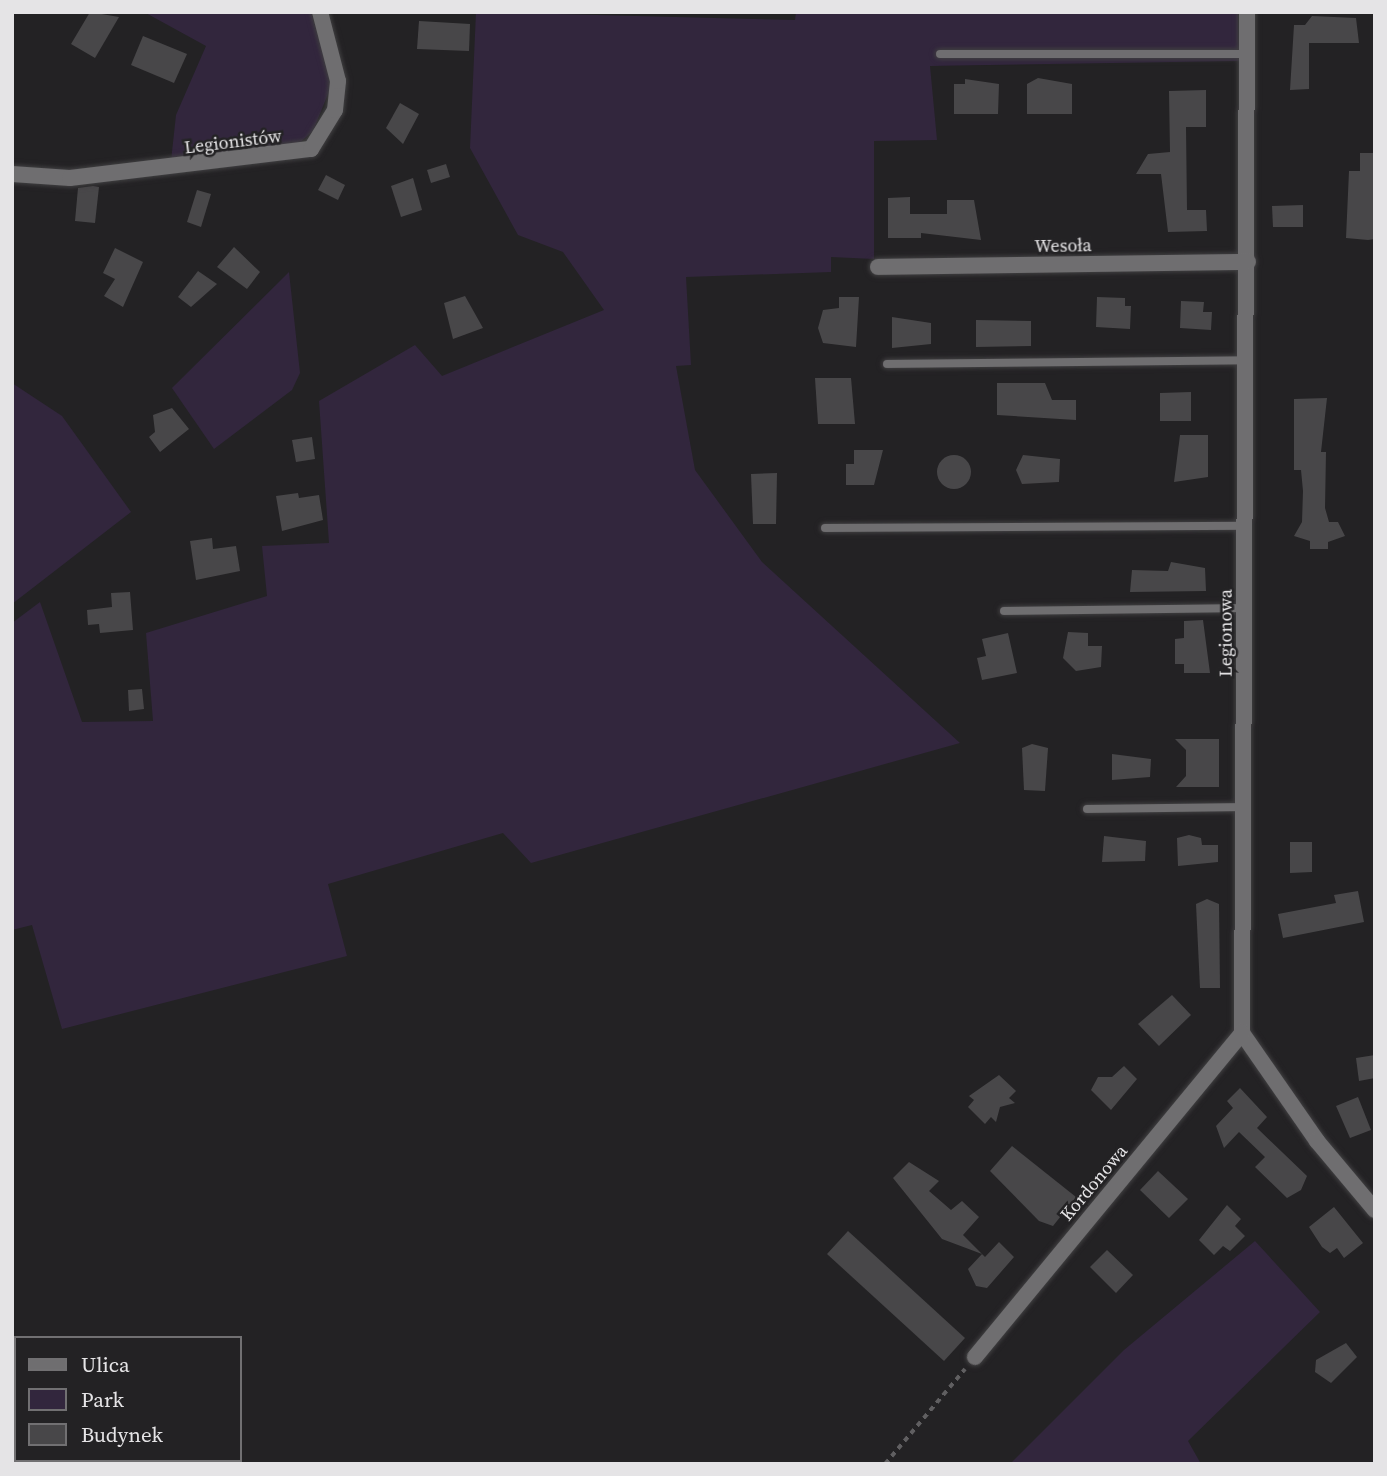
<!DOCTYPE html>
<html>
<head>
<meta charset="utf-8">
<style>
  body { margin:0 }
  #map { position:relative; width:1387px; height:1476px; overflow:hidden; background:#232224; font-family:"Source Serif 4",serif }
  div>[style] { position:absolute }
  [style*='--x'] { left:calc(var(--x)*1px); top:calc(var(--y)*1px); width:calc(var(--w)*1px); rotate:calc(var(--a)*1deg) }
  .green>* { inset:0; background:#32263d }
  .building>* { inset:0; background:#484749 }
  .round { border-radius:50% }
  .path>* { height:3.5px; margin-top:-1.75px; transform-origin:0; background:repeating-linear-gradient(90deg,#605f61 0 5px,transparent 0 10px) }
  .roads { filter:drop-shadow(0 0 2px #403f41) drop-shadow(0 0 2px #403f41) }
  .service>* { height:8px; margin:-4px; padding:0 4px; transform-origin:4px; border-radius:4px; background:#6f6e70 }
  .minor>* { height:16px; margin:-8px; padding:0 8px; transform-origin:8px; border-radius:8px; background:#6f6e70 }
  span { translate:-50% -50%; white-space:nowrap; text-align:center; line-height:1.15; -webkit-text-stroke:5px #232224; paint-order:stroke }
  .street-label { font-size:18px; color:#e5e4e6 }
  .frame { position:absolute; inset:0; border:14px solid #e5e4e6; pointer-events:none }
  .legend { position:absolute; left:14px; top:1336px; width:228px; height:126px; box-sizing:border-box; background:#232224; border:2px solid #717072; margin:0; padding:9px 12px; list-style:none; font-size:21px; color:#e5e4e6 }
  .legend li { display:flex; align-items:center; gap:14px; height:35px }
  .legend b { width:35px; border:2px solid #717072 }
</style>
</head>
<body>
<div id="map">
  <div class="green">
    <div style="clip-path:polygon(144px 12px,311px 12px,332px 84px,313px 131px,296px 146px,171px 161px,176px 115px,206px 46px)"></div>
    <div style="clip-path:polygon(476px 12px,795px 20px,796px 12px,1238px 12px,1239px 61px,930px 66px,937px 140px,874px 141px,874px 259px,831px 257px,831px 272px,686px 277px,691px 365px,676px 366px,695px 470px,762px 562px,960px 743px,531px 863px,503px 833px,328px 884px,347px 956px,62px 1029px,32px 925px,12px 930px,12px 623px,40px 602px,82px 722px,153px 721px,146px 633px,267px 596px,262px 546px,329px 543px,319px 401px,415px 345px,442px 376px,604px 310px,563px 252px,518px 235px,470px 148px)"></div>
    <div style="clip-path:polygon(289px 272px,300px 373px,292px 390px,214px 449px,172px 388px)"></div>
    <div style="clip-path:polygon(12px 383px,62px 416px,131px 512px,12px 604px)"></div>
    <div style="clip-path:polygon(1255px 1241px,1320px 1312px,1188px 1441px,1201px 1464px,1010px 1464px,1124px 1350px)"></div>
  </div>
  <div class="building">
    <div style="clip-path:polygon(90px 12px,119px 17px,95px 58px,71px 44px)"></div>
    <div style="clip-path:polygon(1312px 16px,1356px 18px,1359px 43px,1309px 43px,1309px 89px,1290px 90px,1294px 25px,1305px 25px)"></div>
    <div style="clip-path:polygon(419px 21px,470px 24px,469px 51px,417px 49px)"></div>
    <div style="clip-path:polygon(143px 36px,187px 54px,174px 83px,131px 65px)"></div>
    <div style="clip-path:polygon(1038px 78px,1072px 84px,1072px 114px,1027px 114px,1027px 84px)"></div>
    <div style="clip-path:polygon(965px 79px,999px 84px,998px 114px,954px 114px,954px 84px,965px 84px)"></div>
    <div style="clip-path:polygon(1206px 90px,1206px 127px,1186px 127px,1187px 210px,1206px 210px,1207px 231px,1168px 232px,1161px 174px,1136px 174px,1148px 154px,1170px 152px,1169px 91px)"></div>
    <div style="clip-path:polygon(400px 103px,419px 114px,403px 144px,386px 128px)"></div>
    <div style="clip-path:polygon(1360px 153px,1375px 153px,1375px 239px,1368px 240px,1346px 238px,1349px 171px,1360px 171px)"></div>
    <div style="clip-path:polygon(446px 164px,450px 177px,431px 183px,427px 170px)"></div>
    <div style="clip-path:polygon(326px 175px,345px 185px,338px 200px,318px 190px)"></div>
    <div style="clip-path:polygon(413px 178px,422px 210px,401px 217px,391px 186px)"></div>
    <div style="clip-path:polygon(93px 186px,99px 187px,95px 223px,75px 221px,78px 188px)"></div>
    <div style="clip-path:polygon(197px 190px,211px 194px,201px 227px,187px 222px)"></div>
    <div style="clip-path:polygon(910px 197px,910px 214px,947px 214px,947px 200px,974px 200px,981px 240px,921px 233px,921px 238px,888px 238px,888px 198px)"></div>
    <div style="clip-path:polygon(1303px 205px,1303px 227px,1273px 227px,1272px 206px)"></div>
    <div style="clip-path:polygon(234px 247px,260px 272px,247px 289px,217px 267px)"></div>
    <div style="clip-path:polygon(115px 248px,143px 262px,123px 307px,104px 296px,115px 279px,103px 273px)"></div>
    <div style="clip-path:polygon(198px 271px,217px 284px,191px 307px,178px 297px)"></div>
    <div style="clip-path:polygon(465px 296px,483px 328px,453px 339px,444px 303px)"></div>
    <div style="clip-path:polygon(839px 297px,859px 297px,856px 347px,823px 343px,818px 328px,823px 310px,839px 308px)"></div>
    <div style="clip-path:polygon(1097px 297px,1125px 298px,1125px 306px,1131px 306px,1130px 329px,1096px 327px)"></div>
    <div style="clip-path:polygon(1181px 301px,1204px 302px,1203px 312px,1212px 312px,1211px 330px,1180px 328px)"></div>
    <div style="clip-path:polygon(892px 317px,931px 323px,931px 344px,892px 348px)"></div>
    <div style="clip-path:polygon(976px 320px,1031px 321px,1031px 346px,976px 347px)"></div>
    <div style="clip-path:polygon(815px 378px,851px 378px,855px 424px,818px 424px)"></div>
    <div style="clip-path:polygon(997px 383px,1045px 383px,1052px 400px,1076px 400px,1076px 420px,997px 415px)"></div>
    <div style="clip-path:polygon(1191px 392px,1191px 421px,1160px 421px,1160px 393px)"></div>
    <div style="clip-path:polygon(1327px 398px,1321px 452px,1326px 452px,1325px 508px,1329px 522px,1338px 522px,1345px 536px,1328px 542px,1328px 549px,1310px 549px,1310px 541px,1294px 536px,1302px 522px,1303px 491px,1301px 470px,1294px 470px,1294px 399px)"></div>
    <div style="clip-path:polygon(172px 408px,189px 429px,160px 452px,149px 437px,155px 432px,153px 415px)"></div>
    <div style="clip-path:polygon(1180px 435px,1208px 435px,1208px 477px,1174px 482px)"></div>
    <div style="clip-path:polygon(312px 437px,315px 459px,296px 462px,292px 440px)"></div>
    <div style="clip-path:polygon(854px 450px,883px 450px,874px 485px,846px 485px,846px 464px,854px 464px)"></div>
    <div style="clip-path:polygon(1023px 455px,1060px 459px,1059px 482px,1022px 484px,1016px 470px)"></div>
    <div class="round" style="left:937px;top:455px;width:34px;height:34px"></div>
    <div style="clip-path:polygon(777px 473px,776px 524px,753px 524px,751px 474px)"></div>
    <div style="clip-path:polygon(298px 493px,299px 498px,319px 495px,323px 520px,282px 531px,276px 496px)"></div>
    <div style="clip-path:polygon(212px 538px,213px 549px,236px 546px,240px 571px,196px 580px,190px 541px)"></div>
    <div style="clip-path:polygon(1171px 562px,1205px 568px,1206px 591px,1130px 592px,1132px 570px,1168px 571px)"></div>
    <div style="clip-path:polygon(130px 592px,133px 630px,100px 633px,99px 624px,88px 625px,87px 610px,112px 607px,111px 593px)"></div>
    <div style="clip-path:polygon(1203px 620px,1210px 673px,1184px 673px,1184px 664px,1175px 664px,1175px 639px,1184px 638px,1184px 621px)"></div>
    <div style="clip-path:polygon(1068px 632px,1088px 633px,1088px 646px,1102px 646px,1101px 667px,1076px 671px,1063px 658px)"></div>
    <div style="clip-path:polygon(1008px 633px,1017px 673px,982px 680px,977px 658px,986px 656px,982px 639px)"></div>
    <div style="clip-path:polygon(142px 689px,144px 709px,129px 711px,128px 690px)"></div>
    <div style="clip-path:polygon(1175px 739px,1219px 739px,1219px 787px,1176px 787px,1186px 776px,1186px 750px)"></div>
    <div style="clip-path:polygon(1032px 744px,1048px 748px,1045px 791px,1024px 790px,1022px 748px)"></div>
    <div style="clip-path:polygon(1112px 754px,1151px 759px,1150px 777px,1112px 780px)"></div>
    <div style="clip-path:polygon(1189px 835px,1201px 838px,1202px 845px,1218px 845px,1218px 862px,1178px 866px,1177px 838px)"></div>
    <div style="clip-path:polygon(1104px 836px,1146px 841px,1145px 861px,1102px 862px)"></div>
    <div style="clip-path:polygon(1290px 842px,1312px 842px,1312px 872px,1290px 873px)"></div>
    <div style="clip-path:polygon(1358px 891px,1364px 922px,1283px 938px,1278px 914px,1336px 903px,1334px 895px)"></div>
    <div style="clip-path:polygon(1207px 899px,1219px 904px,1220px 988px,1200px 988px,1196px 904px)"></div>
    <div style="clip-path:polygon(1172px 995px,1191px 1015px,1159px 1046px,1138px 1024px)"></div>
    <div style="clip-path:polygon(1375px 1055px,1375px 1078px,1359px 1081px,1356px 1058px)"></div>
    <div style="clip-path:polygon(1124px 1066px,1137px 1079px,1111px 1110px,1091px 1090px,1098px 1077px,1112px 1077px)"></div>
    <div style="clip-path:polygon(999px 1075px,1016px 1091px,1009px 1098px,1015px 1103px,1000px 1107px,996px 1122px,991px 1117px,985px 1124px,968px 1107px,974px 1100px,969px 1096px)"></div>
    <div style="clip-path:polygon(1240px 1088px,1267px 1117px,1257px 1128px,1307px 1176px,1301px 1190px,1287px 1198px,1255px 1167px,1265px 1157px,1239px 1132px,1224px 1148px,1216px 1126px,1233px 1108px,1227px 1101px)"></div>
    <div style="clip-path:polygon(1358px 1097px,1371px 1130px,1350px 1138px,1336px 1106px)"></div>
    <div style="clip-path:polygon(1012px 1146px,1076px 1197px,1053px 1226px,1039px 1221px,990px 1171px)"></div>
    <div style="clip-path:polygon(909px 1162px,939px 1181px,929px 1191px,951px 1210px,962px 1201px,979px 1217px,963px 1235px,985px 1257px,999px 1242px,1014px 1257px,987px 1288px,976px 1286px,968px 1269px,982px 1254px,942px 1239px,893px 1178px)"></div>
    <div style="clip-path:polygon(1158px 1171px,1188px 1199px,1169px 1218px,1140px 1190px)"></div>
    <div style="clip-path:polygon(1227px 1205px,1241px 1219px,1235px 1226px,1245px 1236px,1230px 1251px,1223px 1246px,1214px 1255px,1199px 1240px)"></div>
    <div style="clip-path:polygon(1334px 1207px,1363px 1243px,1344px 1258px,1337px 1248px,1330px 1253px,1322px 1247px,1309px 1227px)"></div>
    <div style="clip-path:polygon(848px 1231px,965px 1338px,944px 1361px,827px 1254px)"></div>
    <div style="clip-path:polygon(1107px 1250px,1133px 1275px,1116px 1293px,1090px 1267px)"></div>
    <div style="clip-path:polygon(1346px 1343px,1357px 1357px,1331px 1383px,1315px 1372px,1316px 1360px)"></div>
  </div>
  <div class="path">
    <div style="--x:885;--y:1464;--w:124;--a:-49.9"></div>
  </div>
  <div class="roads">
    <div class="service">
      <div style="--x:940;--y:54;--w:307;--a:0"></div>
      <div style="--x:887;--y:364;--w:360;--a:-0.6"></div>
      <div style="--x:825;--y:528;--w:421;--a:-0.3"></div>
      <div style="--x:1004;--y:611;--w:241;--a:-0.7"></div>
      <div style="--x:1087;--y:809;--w:157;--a:-0.7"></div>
    </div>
    <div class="minor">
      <div style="--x:1247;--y:12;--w:1021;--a:90.28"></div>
      <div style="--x:1242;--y:1033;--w:131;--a:55.2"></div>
      <div style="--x:1317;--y:1141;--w:90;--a:50"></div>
      <div style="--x:12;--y:174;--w:58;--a:3.9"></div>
      <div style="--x:70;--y:178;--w:243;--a:-6.9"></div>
      <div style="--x:311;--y:149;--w:46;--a:-58.4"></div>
      <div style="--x:335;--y:110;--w:29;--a:-84"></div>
      <div style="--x:338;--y:81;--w:71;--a:-104.6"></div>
      <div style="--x:878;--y:267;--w:370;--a:-0.8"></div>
      <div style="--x:975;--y:1357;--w:420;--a:-50.5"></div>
    </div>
  </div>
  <div class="street-label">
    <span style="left:233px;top:142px;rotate:-7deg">Legionistów</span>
    <span style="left:1063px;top:246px;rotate:-1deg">Wesoła</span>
    <span style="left:1226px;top:633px;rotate:-90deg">Legionowa</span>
    <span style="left:1094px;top:1183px;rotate:-50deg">Kordonowa</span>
  </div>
  <div class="frame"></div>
  <ul class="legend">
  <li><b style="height:9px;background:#6f6e70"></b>Ulica</li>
  <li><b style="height:19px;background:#32263d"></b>Park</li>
  <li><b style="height:19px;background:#484749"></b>Budynek</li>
  </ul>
</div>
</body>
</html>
